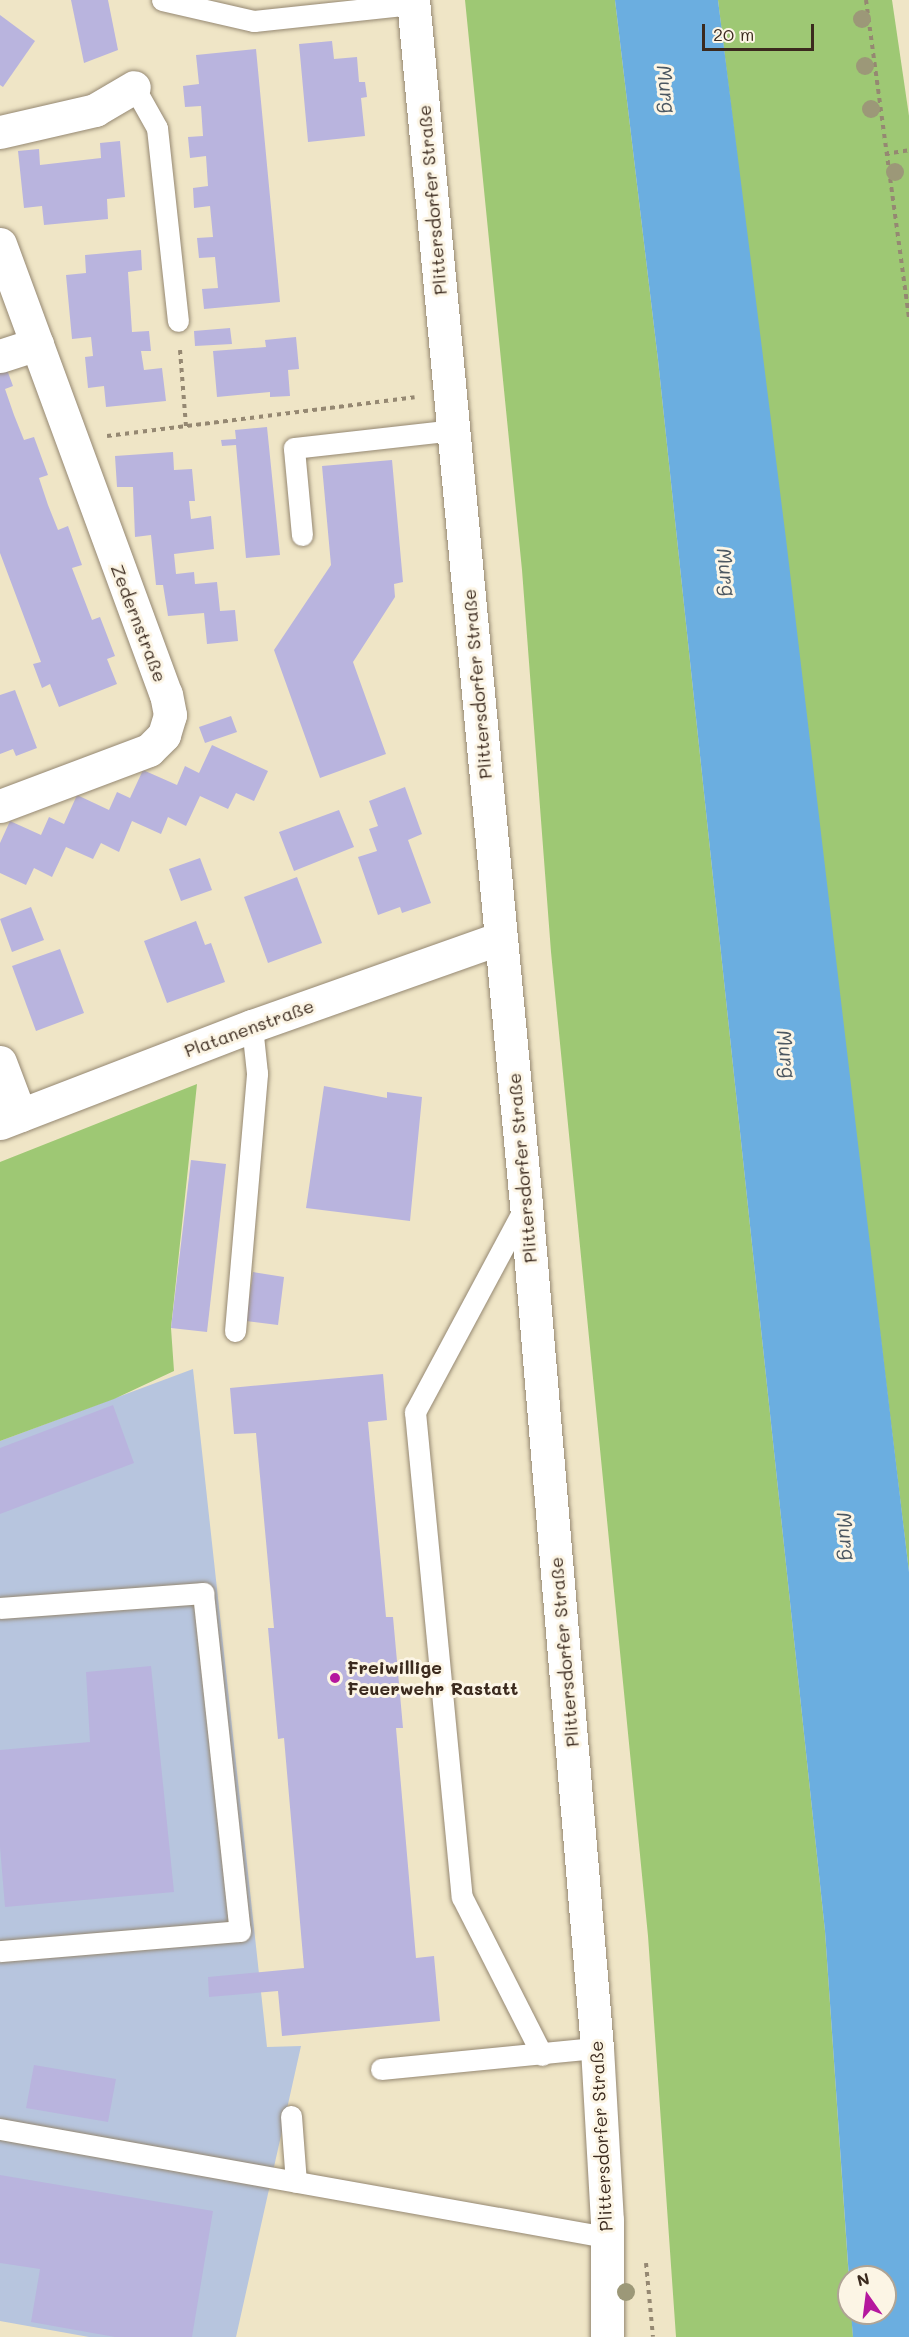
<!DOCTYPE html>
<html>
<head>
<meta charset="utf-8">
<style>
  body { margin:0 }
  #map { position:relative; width:909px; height:2337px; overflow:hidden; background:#efe5c6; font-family:Mali,sans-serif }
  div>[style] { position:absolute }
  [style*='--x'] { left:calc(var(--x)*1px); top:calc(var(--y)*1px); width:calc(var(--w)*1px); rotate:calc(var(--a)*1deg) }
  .industrial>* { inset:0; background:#b7c5de }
  .green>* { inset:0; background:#9ec874 }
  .water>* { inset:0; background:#6baee0 }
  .building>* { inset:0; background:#b9b4de }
  .path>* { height:4px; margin-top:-2px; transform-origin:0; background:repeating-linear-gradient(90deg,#958872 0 4.5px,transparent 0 9px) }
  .roads { filter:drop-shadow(0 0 2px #958872) drop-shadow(0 0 2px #958872) }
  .service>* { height:21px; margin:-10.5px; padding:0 10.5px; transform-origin:10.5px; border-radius:10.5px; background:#fff }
  .minor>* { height:33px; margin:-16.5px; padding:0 16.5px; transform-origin:16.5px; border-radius:16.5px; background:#fff }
  .tertiary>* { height:33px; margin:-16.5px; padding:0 16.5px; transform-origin:16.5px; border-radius:16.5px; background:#fff }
  .trees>* { width:18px; height:18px; margin:-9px; border-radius:50%; background:#9c9878 }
  .dots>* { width:16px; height:16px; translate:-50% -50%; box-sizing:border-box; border:3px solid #fcf5e5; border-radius:50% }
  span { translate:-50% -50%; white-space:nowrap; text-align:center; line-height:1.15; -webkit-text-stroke:6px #fcf5e5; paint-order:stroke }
  .street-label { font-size:18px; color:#3b2a1e }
  .poi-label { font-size:18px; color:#3b2a1e; font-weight:700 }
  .left { translate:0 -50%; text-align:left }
  .water-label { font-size:20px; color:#4c5862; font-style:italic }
  .north { position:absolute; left:837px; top:2265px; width:60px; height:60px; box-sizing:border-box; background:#fcf5e5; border:2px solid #afa495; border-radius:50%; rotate:346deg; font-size:16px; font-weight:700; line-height:24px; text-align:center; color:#3b2a1e }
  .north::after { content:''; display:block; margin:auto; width:21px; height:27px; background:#b5179e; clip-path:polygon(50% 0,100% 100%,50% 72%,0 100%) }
  .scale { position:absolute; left:702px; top:24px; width:112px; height:27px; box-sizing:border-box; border:3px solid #3b2a1e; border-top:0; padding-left:8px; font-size:18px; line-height:21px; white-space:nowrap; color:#3b2a1e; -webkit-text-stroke:4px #fcf5e5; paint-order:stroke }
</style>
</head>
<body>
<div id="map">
  <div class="industrial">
    <div style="clip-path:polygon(193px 1369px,267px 2047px,301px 2046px,236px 2337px,89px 2337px,0 2321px,0 1441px)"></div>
  </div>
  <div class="green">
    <div style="clip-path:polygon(465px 0,615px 0,658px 360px,825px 1931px,853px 2337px,676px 2337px,648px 1936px,551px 952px,522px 570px)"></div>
    <div style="clip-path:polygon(718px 0,892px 0,909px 116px,909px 1572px)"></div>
    <div style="clip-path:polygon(197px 1084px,171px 1328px,174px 1371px,114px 1399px,0 1441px,0 1162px)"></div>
  </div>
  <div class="water">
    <div style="clip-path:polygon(615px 0,718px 0,786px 539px,909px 1572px,909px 2337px,853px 2337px,851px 2313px,885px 2313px,885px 2277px,849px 2278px,825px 1931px,658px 360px)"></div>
  </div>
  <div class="building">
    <div style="clip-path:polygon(71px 0,108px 0,118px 50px,84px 63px)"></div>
    <div style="clip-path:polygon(0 15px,35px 41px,3px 87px,0 85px)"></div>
    <div style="clip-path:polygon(332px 41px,334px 59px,357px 57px,359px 82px,365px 82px,367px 97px,361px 98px,365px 136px,308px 142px,299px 44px)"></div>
    <div style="clip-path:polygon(256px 49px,280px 302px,204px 309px,202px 289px,218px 288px,215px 257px,199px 258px,197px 238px,213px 237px,210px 206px,194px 208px,193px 188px,208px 186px,206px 156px,190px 158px,188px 137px,203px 136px,201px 106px,185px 107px,183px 86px,199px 84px,196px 55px)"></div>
    <div style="clip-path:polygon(120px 141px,125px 197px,107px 199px,108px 219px,44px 225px,42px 206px,24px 208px,18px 151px,39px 149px,40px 165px,101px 158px,100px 143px)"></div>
    <div style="clip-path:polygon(141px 250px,142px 270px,128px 272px,132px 332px,149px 331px,151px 351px,141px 351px,144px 370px,162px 368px,166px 401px,106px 407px,104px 386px,88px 388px,85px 357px,93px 356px,91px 337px,72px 339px,66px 275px,86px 273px,85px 255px)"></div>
    <div style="clip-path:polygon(230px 328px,232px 344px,195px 346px,194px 331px)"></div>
    <div style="clip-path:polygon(296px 337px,299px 369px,288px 370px,290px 396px,270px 397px,270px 392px,217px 397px,213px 351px,266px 347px,265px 340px)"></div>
    <div style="clip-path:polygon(6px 367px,13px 386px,5px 389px,14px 415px,24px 440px,34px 437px,48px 475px,39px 478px,48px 505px,58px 530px,68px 526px,82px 565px,72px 568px,92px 620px,100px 617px,115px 656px,107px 659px,117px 684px,59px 707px,50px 684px,42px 688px,33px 664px,41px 662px,0 553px,0 369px)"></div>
    <div style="clip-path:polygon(267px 427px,280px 555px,246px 558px,236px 445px,222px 446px,221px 440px,236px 439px,235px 430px)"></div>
    <div style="clip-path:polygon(173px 452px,174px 470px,192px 469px,195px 501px,189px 501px,191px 519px,211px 516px,214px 549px,174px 554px,176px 574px,194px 572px,195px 584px,217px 582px,220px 611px,235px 610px,238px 641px,207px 644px,204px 613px,168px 616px,163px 585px,156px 585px,151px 535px,135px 537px,133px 487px,117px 487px,115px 456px)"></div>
    <div style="clip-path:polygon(392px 460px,403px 582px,394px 584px,395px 597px,353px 662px,386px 754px,320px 778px,274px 650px,331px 565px,322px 466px)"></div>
    <div style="clip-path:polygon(15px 690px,37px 748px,16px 756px,13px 749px,0 754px,0 695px)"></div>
    <div style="clip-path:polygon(231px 716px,237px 732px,205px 743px,199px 727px)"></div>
    <div style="clip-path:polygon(212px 745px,268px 771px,254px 801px,236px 793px,228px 809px,200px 796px,186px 826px,168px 817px,161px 834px,132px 821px,119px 852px,101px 843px,93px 859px,66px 847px,52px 877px,34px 868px,26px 885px,0 873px,0 843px,10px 821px,41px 835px,49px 817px,64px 824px,77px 795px,109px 810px,117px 792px,130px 798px,143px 770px,177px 785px,185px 766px,199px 773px)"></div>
    <div style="clip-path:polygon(405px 787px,422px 834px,408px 840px,431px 903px,402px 913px,400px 907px,378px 915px,358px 857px,377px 851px,369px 829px,378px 826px,369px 801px)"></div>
    <div style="clip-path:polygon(339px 810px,354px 847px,294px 871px,279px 832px)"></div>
    <div style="clip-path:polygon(200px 858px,212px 890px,181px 901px,169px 869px)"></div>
    <div style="clip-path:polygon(297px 877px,322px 943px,268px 963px,244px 897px)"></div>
    <div style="clip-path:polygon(31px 907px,44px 940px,12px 952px,0 919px)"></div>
    <div style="clip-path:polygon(196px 921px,205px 945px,211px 943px,225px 982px,167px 1003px,144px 941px)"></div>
    <div style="clip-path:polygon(60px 949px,84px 1013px,36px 1031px,12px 966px)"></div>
    <div style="clip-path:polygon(324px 1086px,387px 1098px,387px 1092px,422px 1097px,410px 1221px,306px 1208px)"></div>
    <div style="clip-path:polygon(191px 1160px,226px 1164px,207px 1332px,171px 1328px)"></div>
    <div style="clip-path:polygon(253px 1272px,284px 1277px,278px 1325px,246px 1321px)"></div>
    <div style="clip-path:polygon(383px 1374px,387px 1420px,368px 1422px,386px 1617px,393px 1617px,403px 1728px,396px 1728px,416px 1958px,434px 1956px,440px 2021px,282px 2036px,278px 1991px,209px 1997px,208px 1977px,304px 1968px,284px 1738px,278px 1739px,268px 1628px,274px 1628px,256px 1433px,234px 1434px,230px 1388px)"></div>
    <div style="clip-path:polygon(113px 1405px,134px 1463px,0 1514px,0 1448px)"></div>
    <div style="clip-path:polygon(151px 1666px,174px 1892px,5px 1907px,0 1847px,0 1750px,90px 1742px,86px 1672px)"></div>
    <div style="clip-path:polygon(34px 2065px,116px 2079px,108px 2122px,26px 2108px)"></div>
    <div style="clip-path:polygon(0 2175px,213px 2211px,192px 2337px,115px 2337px,31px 2322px,40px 2269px,0 2263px)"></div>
  </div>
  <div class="path">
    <div style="--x:866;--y:0;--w:323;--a:82.3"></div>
    <div style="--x:885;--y:154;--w:24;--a:-9"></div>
    <div style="--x:180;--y:350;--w:77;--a:85.5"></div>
    <div style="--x:107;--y:436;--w:310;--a:-7.2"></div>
    <div style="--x:646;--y:2263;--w:74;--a:84.6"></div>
  </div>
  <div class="roads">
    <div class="service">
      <div style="--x:162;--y:0;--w:94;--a:12.9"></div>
      <div style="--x:254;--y:21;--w:161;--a:-6.1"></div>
      <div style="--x:134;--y:87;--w:47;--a:60.7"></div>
      <div style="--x:157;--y:128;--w:194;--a:83.8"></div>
      <div style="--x:302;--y:535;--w:87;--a:-95.3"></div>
      <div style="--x:294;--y:448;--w:162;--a:-6.4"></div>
      <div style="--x:526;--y:1205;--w:235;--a:118.2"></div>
      <div style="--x:415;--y:1412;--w:487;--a:84.5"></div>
      <div style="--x:462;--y:1897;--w:177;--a:63.1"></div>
      <div style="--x:235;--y:1331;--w:259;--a:-85.1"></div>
      <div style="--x:257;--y:1073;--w:47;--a:-96.1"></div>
      <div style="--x:0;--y:1608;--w:204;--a:-4.2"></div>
      <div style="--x:203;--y:1593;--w:340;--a:83.8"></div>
      <div style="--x:240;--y:1931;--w:241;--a:175.2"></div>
      <div style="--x:381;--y:2069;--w:217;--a:-5.6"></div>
      <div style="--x:291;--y:2116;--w:66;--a:85.7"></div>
      <div style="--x:0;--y:2129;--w:616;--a:10.11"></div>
    </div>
    <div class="minor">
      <div style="--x:0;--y:132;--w:98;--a:-13"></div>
      <div style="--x:95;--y:110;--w:45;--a:-30.5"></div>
      <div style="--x:0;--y:244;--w:480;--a:69.8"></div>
      <div style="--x:166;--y:694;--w:21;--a:79"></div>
      <div style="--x:170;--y:715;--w:21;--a:107"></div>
      <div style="--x:164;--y:735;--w:21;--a:135"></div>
      <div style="--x:149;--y:750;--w:159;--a:159.4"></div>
      <div style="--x:0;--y:356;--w:39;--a:-18"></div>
      <div style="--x:0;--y:1062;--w:57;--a:69.3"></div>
      <div style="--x:0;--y:1123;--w:270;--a:-21.1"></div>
      <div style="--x:252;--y:1026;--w:263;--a:-19.5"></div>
    </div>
    <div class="tertiary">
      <div style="--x:413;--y:0;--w:1209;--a:84.64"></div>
      <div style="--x:526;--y:1204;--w:847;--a:85.19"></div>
      <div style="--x:597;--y:2048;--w:172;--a:86.7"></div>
      <div style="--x:607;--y:2220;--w:117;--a:90"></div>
    </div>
  </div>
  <div class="trees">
    <div style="left:862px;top:19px"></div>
    <div style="left:865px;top:66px"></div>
    <div style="left:871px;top:109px"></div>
    <div style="left:895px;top:172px"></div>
    <div style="left:626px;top:2292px"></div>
  </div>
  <div class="dots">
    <div style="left:335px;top:1678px;background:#b5179e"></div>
  </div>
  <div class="street-label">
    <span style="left:432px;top:200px;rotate:-95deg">Plittersdorfer Straße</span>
    <span style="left:139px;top:623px;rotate:69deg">Zedernstraße</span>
    <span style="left:477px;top:684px;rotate:-95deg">Plittersdorfer Straße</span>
    <span style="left:249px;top:1028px;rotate:-20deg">Platanenstraße</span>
    <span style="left:522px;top:1168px;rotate:-95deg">Plittersdorfer Straße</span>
    <span style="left:564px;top:1652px;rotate:-95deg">Plittersdorfer Straße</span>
    <span style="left:601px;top:2136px;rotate:-93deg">Plittersdorfer Straße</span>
  </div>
  <div class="poi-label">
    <span class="left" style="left:347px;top:1678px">Freiwillige<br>Feuerwehr Rastatt</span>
  </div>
  <div class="water-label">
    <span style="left:667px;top:89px;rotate:83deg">Murg</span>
    <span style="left:727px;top:572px;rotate:83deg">Murg</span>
    <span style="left:787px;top:1054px;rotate:83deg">Murg</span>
    <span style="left:847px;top:1536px;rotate:83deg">Murg</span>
  </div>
  <div class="north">N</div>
  <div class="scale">20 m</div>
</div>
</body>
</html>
